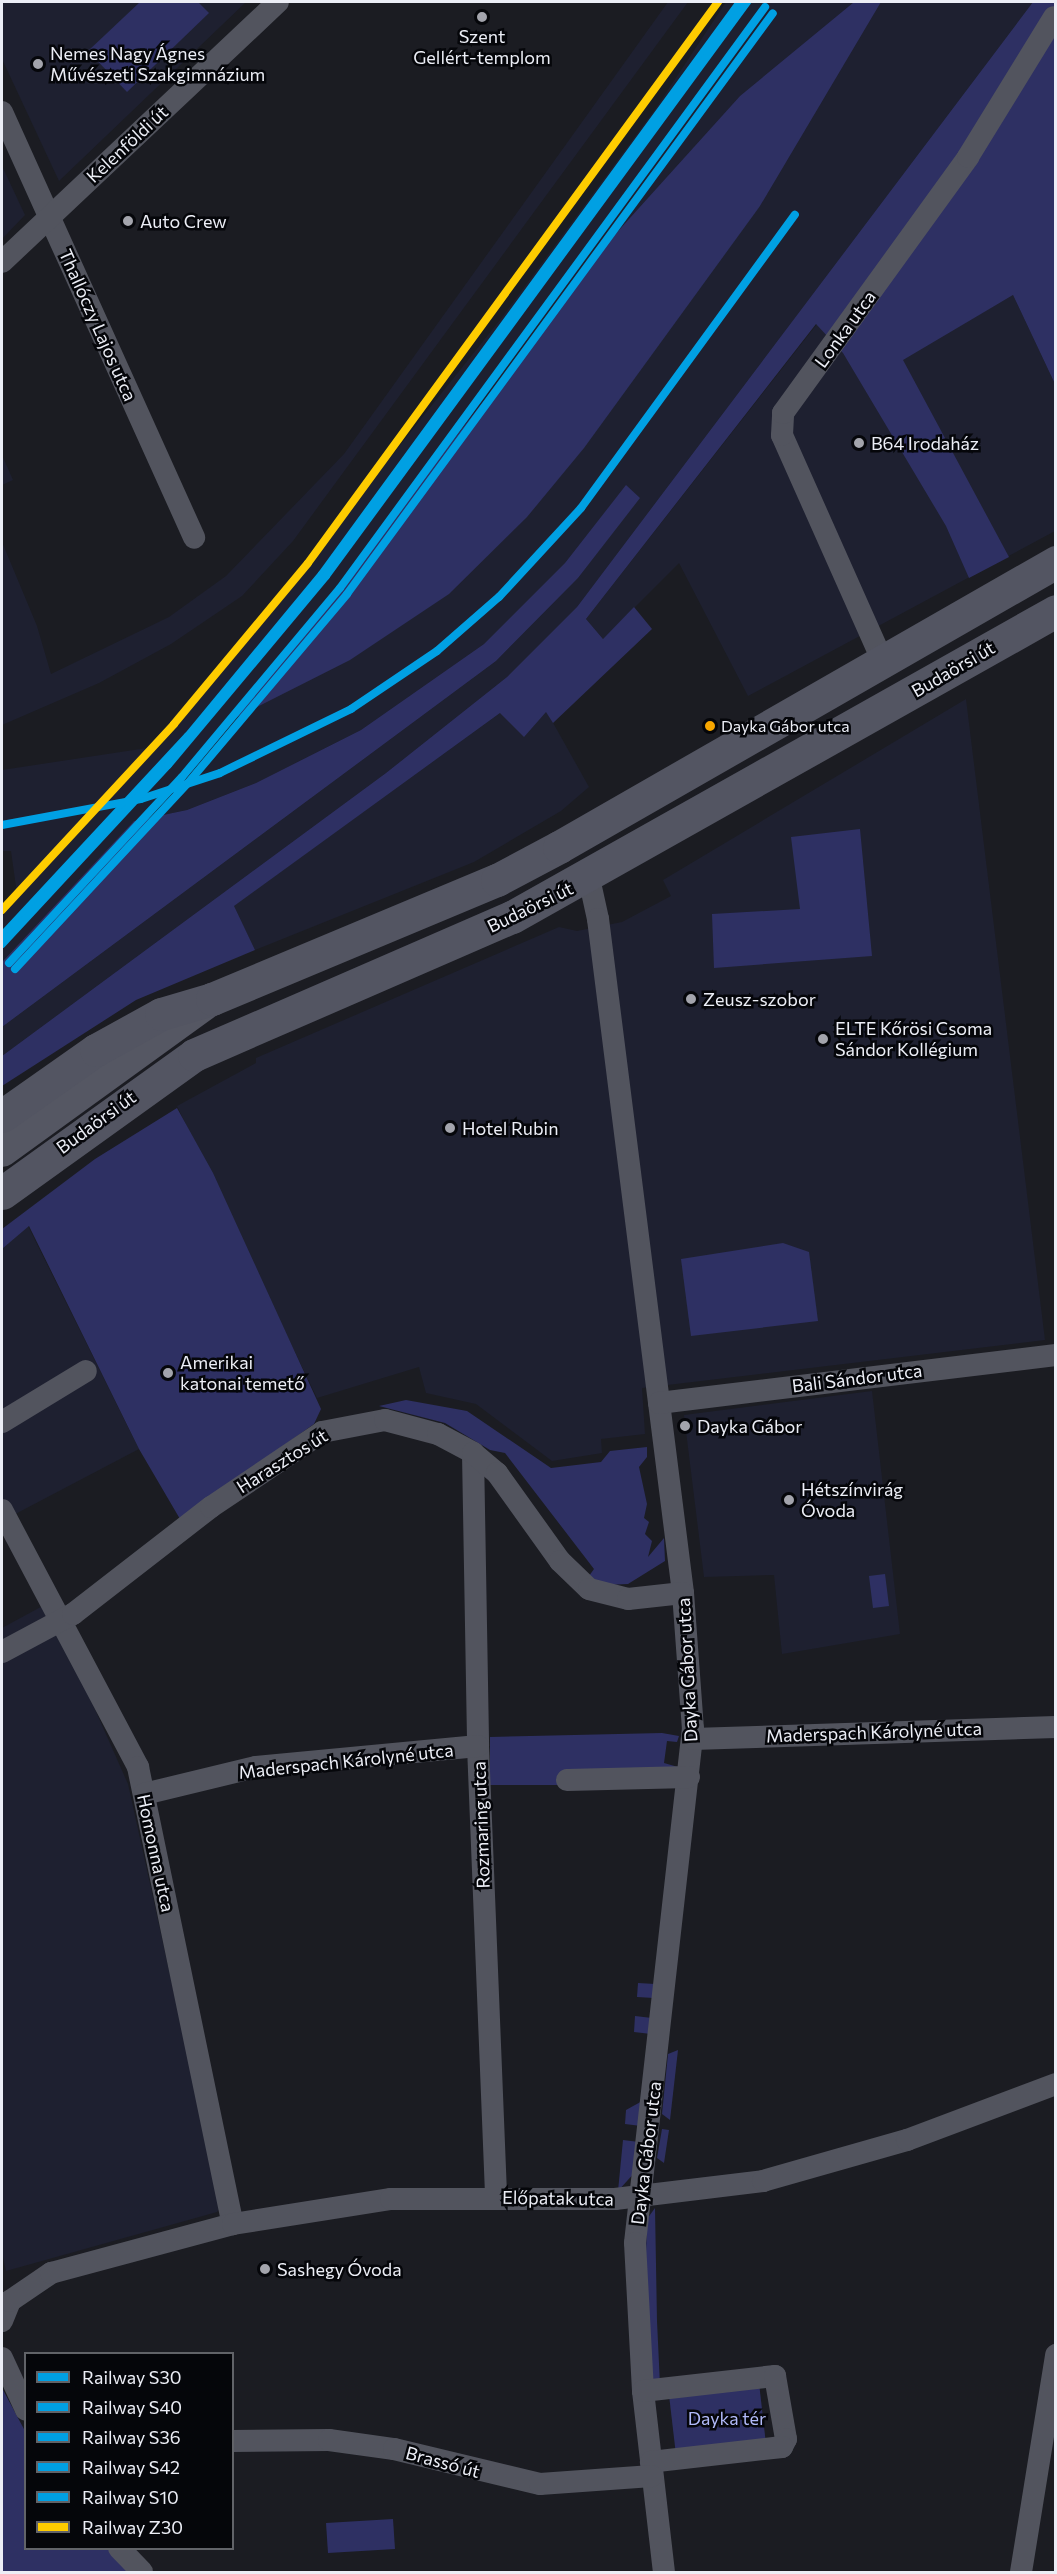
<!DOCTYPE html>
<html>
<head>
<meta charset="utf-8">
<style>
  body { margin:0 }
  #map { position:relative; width:1057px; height:2574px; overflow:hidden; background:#1b1c22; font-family:Commissioner,sans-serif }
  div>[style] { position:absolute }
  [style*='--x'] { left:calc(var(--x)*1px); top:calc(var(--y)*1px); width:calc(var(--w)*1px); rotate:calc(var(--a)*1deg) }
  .built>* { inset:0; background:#1e2030 }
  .green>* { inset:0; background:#2e3063 }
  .minor>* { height:22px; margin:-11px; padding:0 11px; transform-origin:11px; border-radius:11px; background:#52545e }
  .secondary>* { height:32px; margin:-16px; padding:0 16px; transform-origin:16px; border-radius:16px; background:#555763 }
  .primary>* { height:33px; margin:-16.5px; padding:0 16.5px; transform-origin:16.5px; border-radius:16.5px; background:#535562 }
  .rail-1>* { height:8px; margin:-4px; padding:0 4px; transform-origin:4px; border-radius:4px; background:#00a0e3 }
  .rail-2>* { height:8px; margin:-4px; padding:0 4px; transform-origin:4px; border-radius:4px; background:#00a0e3 }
  .rail-3>* { height:8px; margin:-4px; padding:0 4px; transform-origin:4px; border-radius:4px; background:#00a0e3 }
  .rail-4>* { height:8px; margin:-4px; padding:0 4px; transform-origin:4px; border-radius:4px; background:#00a0e3 }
  .rail-5>* { height:8px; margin:-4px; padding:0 4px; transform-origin:4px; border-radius:4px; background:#00a0e3 }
  .rail-6>* { height:8px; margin:-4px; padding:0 4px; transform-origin:4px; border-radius:4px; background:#fecc00 }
  .dots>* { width:16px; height:16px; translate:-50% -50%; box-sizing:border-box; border:3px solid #05060a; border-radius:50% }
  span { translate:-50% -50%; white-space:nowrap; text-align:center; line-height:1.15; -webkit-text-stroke:5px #05060a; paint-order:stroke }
  .bus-label { font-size:16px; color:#eceef6 }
  .left { translate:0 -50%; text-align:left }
  .poi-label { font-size:18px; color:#eceef6 }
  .street-label { font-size:18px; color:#eceef6 }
  .park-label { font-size:18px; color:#b1baf9 }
  .frame { position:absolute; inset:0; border:3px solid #eceef6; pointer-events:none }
  .legend { position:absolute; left:24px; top:2352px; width:210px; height:198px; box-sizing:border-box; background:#05060a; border:2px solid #616368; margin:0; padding:8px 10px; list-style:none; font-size:18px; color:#eceef6 }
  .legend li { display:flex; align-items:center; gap:12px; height:30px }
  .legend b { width:30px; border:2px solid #616368 }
</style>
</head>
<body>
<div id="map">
  <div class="built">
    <div style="clip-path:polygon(2px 2px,246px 2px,59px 181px,2px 59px)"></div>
    <div style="clip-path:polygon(668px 2px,688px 2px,293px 541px,242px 596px,171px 644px,99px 683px,2px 725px,2px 542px,37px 626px,51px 674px,169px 617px,226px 576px,344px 454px)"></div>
    <div style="clip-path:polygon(726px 2px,854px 2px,740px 96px,610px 240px,343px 585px,271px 669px,760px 206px,881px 2px,1033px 2px,577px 607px,507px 677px,386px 773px,2px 1056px,2px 1027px,496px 661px,578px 578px,639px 498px,626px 486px,565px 563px,484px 644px,361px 730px,256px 783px,187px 810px,134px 821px,2px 962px,2px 911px,17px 894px,11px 851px,2px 851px,2px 770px,147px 748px,277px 599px,500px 320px,656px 108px)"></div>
    <div style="clip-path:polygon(2px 166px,25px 215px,2px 239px)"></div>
    <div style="clip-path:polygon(1013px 295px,1055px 384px,1055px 531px,748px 696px,679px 563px,603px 639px,586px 619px,817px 324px,902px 359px)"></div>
    <div style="clip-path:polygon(2px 455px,13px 480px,2px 485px)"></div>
    <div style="clip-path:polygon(966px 699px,1045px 1340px,642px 1388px,645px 1434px,601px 1439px,602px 1453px,552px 1461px,476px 1404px,426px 1393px,419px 1367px,317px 1398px,177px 1106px,256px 1063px,256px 1058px,559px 927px,577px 931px,622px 922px,671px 896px,663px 880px)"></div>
    <div style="clip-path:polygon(547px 712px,589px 787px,561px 811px,474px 862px,255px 950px,233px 906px,500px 713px)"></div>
    <div style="clip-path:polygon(28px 1226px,139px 1449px,2px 1521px,2px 1249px)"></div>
    <div style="clip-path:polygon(872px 1391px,900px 1634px,782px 1654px,774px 1575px,704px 1577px,684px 1415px)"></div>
    <div style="clip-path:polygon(48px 1603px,128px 1784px,221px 2206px,217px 2212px,6px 2271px,2px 2253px,2px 1628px)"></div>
  </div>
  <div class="green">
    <div style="clip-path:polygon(140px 2px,198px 2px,209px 13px,127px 92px,88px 51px)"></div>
    <div style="clip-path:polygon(854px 2px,881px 2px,760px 206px,584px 448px,527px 517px,449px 594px,350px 660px,235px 718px,610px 240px,740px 96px)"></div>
    <div style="clip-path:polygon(1033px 2px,1055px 2px,1055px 384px,1013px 295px,903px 360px,1009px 557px,969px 578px,946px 526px,843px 353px,816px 324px,586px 619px,603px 639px,634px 607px,652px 629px,553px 723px,546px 712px,524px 737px,500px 713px,234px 906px,255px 950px,136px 1000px,2px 1086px,2px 1056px,386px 773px,507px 677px,577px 607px)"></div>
    <div style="clip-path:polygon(626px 485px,640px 498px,578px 578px,496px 661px,2px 1027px,2px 962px,134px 821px,187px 810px,256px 783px,361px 730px,484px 644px,565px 563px)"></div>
    <div style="clip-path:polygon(860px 829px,872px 956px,714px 968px,712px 914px,800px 909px,791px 837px)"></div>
    <div style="clip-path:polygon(177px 1108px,213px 1173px,321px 1409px,314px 1424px,180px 1519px,139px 1449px,29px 1226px,2px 1249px,2px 1229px,95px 1159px)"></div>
    <div style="clip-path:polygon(783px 1243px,809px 1252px,818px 1321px,691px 1336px,681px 1259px)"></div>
    <div style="clip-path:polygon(406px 1400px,467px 1411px,551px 1468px,601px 1462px,610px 1451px,647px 1447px,647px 1457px,639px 1467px,647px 1504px,644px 1518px,649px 1522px,645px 1534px,652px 1541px,648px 1557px,664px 1538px,665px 1561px,628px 1584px,604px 1585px,589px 1576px,594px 1569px,505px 1453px,490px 1450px,445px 1423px,379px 1406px)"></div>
    <div style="clip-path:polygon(885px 1574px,889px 1606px,873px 1608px,869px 1576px)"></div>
    <div style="clip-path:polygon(662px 1733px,679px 1736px,677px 1742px,667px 1741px,664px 1763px,678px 1767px,572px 1785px,490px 1785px,490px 1737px)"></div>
    <div style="clip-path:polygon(638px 1983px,655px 1984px,654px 1998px,637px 1997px)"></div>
    <div style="clip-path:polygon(635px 2016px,652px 2018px,651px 2034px,634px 2032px)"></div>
    <div style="clip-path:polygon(678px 2050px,670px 2120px,662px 2114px,668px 2054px)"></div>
    <div style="clip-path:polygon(644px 2100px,641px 2126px,625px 2124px,626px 2110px)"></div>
    <div style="clip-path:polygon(662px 2129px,669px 2130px,664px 2163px,657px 2158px)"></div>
    <div style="clip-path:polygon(623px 2140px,639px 2142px,636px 2171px,618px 2191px)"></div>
    <div style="clip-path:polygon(655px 2208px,657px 2321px,660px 2385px,653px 2381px,645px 2286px,647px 2219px)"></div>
    <div style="clip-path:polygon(759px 2383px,766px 2444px,676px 2455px,669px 2395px)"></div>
    <div style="clip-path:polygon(2px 2388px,25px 2431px,26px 2548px,108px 2549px,129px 2572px,2px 2572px)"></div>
    <div style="clip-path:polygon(393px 2519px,395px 2549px,328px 2553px,326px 2523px)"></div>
  </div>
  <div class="minor">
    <div style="--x:2;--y:112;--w:467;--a:65.7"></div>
    <div style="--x:2;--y:262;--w:379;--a:-43.3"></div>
    <div style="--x:883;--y:662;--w:248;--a:-114"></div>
    <div style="--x:782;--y:435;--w:22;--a:-87"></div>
    <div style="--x:783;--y:413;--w:316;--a:-54.1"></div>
    <div style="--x:968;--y:157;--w:164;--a:-58.4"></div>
    <div style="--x:589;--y:878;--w:42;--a:77.6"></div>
    <div style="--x:598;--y:919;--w:679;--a:82.81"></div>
    <div style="--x:683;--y:1593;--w:135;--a:85.8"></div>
    <div style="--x:693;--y:1728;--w:518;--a:96.43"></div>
    <div style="--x:635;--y:2243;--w:148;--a:86.9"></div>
    <div style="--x:643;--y:2391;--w:182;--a:83.4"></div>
    <div style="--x:659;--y:1403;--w:400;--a:-6.9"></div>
    <div style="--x:2;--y:1422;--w:98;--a:-31.3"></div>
    <div style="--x:473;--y:1453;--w:293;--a:89"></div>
    <div style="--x:478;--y:1746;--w:451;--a:87.7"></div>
    <div style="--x:2;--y:1510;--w:291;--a:62.1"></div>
    <div style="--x:138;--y:1767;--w:467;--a:78.3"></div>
    <div style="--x:2;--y:1652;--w:81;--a:-28.2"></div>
    <div style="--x:73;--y:1614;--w:175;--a:-37.8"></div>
    <div style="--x:211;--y:1507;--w:134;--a:-34"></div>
    <div style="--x:322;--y:1432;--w:64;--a:-10.8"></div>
    <div style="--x:385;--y:1420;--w:55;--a:14.8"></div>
    <div style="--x:438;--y:1434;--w:40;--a:28"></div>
    <div style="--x:473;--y:1453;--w:31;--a:40"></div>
    <div style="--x:497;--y:1473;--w:108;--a:54.4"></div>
    <div style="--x:560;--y:1561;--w:40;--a:44"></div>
    <div style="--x:589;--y:1589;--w:40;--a:14.4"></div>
    <div style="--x:628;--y:1599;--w:55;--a:-6.2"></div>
    <div style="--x:693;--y:1739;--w:363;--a:-1.9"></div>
    <div style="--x:567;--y:1780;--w:122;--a:-1.4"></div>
    <div style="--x:144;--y:1794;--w:115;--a:-13.6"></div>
    <div style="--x:256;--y:1767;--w:223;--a:-5.4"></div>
    <div style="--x:2;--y:2321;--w:22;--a:-68"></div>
    <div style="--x:10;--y:2301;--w:50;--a:-34.3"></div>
    <div style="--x:51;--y:2273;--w:188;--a:-15.1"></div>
    <div style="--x:233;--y:2224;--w:160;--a:-9"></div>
    <div style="--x:391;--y:2199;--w:224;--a:0"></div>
    <div style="--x:615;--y:2199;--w:149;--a:-6.9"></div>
    <div style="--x:763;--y:2181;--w:150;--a:-15.9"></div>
    <div style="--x:907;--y:2140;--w:159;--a:-20.6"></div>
    <div style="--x:2;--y:2358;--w:57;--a:65.2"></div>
    <div style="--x:643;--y:2391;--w:133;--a:-6.5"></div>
    <div style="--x:775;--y:2376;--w:64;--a:80.1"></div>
    <div style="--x:786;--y:2439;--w:9;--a:117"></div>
    <div style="--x:782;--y:2447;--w:132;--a:173.5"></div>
    <div style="--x:232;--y:2441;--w:97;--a:-0.6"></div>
    <div style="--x:329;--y:2440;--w:66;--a:7.9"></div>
    <div style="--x:394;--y:2449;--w:150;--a:13.5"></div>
    <div style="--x:540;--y:2484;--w:112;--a:-4.1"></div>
    <div style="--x:119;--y:2548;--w:33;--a:46"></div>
    <div style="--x:1021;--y:2572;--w:220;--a:-80.8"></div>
  </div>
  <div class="secondary">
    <div style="--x:2;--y:1151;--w:259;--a:-35.9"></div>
  </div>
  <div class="primary">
    <div style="--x:2;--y:1116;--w:115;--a:-35.1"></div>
    <div style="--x:96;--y:1050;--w:74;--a:-29"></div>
    <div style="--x:161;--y:1014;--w:53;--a:-16.4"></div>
    <div style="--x:212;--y:999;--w:309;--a:-22.7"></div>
    <div style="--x:497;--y:880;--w:70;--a:-28"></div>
    <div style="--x:559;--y:847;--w:573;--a:-29.83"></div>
    <div style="--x:2;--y:1193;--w:236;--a:-35.7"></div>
    <div style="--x:194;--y:1055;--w:347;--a:-23.5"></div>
    <div style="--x:512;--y:917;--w:624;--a:-29.36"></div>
  </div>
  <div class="rail-1">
    <div style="--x:2;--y:936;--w:273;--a:-47.1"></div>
    <div style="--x:188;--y:736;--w:210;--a:-50.4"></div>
    <div style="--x:322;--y:574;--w:708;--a:-53.84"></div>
  </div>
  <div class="rail-2">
    <div style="--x:9;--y:963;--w:254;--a:-47.1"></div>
    <div style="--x:182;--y:777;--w:246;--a:-50.1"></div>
    <div style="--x:340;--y:588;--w:720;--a:-53.81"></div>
  </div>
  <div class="rail-3">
    <div style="--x:2;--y:825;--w:141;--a:-10.6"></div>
    <div style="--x:141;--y:799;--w:83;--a:-18.2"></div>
    <div style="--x:220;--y:773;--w:146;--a:-26"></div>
    <div style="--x:351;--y:709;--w:104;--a:-34"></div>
    <div style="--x:437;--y:651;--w:82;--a:-41.1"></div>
    <div style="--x:499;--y:597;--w:121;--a:-47.3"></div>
    <div style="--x:581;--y:508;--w:363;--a:-53.9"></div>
  </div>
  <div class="rail-4">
    <div style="--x:2;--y:944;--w:244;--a:-47.2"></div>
    <div style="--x:168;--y:765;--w:246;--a:-50.1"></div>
    <div style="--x:326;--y:576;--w:712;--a:-53.74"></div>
  </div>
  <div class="rail-5">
    <div style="--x:15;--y:969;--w:254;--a:-47.1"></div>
    <div style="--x:188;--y:783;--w:247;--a:-49.9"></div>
    <div style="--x:347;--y:594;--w:720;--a:-53.75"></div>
  </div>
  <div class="rail-6">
    <div style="--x:2;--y:910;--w:253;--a:-47.2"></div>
    <div style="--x:174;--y:724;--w:209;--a:-50.2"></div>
    <div style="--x:308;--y:563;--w:695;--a:-53.84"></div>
  </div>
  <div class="dots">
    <div style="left:482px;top:17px;background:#a3a4ac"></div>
    <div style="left:38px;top:64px;background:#a3a4ac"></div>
    <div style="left:128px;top:221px;background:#a3a4ac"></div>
    <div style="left:859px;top:443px;background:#a3a4ac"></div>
    <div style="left:710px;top:726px;background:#f7a600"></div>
    <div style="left:691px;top:999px;background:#a3a4ac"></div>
    <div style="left:823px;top:1039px;background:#a3a4ac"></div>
    <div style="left:450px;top:1128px;background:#a3a4ac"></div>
    <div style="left:168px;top:1373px;background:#a3a4ac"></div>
    <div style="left:685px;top:1426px;background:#a3a4ac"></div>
    <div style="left:789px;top:1500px;background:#a3a4ac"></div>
    <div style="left:265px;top:2269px;background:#a3a4ac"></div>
  </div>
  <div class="bus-label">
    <span class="left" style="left:721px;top:726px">Dayka Gábor utca</span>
  </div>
  <div class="poi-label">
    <span style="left:482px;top:47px">Szent<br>Gellért-templom</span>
    <span class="left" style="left:50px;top:64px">Nemes Nagy Ágnes<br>Művészeti Szakgimnázium</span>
    <span class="left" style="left:140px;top:221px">Auto Crew</span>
    <span class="left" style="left:871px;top:443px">B64 Irodaház</span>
    <span class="left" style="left:703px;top:999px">Zeusz-szobor</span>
    <span class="left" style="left:835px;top:1039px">ELTE Kőrösi Csoma<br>Sándor Kollégium</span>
    <span class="left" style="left:462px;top:1128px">Hotel Rubin</span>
    <span class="left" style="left:180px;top:1373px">Amerikai<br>katonai temető</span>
    <span class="left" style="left:697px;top:1426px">Dayka Gábor</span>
    <span class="left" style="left:801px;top:1500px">Hétszínvirág<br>Óvoda</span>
    <span class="left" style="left:277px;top:2269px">Sashegy Óvoda</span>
  </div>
  <div class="street-label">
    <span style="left:127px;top:144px;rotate:-43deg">Kelenföldi út</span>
    <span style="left:98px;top:325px;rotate:66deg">Thallóczy Lajos utca</span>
    <span style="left:845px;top:329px;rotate:-54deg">Lonka utca</span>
    <span style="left:953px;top:669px;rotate:-30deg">Budaörsi út</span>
    <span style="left:530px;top:907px;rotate:-26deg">Budaörsi út</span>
    <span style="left:96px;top:1122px;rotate:-36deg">Budaörsi út</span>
    <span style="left:857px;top:1378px;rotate:-7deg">Bali Sándor utca</span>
    <span style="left:282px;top:1461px;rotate:-32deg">Harasztos út</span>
    <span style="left:687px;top:1670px;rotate:-93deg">Dayka Gábor utca</span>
    <span style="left:874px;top:1732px;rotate:-2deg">Maderspach Károlyné utca</span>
    <span style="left:346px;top:1761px;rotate:-6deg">Maderspach Károlyné utca</span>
    <span style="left:481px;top:1825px;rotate:-92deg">Rozmaring utca</span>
    <span style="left:156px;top:1853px;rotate:78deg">Homonna utca</span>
    <span style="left:646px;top:2153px;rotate:-83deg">Dayka Gábor utca</span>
    <span style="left:558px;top:2198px;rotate:1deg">Előpatak utca</span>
    <span style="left:443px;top:2462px;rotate:15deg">Brassó út</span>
  </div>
  <div class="park-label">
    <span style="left:727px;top:2418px">Dayka tér</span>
  </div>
  <div class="frame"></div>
  <ul class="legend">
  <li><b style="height:8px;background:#00a0e3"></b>Railway S30</li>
  <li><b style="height:8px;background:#00a0e3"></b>Railway S40</li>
  <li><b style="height:8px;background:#00a0e3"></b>Railway S36</li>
  <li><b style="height:8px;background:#00a0e3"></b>Railway S42</li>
  <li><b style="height:8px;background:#00a0e3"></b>Railway S10</li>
  <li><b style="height:8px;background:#fecc00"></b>Railway Z30</li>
  </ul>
</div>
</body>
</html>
